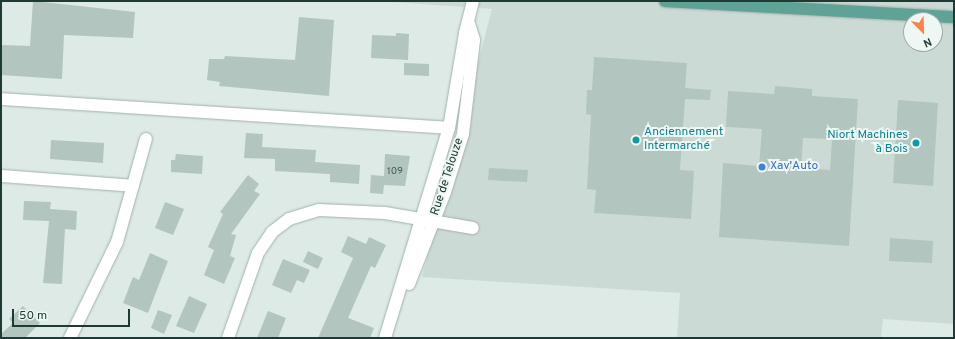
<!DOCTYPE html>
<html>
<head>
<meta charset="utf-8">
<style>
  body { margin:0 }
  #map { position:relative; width:955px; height:339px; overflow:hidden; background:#ddeae5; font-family:Overpass,sans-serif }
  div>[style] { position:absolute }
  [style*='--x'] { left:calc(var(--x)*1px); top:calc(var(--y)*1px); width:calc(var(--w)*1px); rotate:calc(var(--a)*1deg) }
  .built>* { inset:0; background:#ccdad5 }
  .building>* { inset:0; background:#b3c5bf }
  .roads { filter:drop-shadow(0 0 1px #a0b2ad) drop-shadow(0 0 1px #a0b2ad) }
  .minor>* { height:12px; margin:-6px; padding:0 6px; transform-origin:6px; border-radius:6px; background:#fff }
  .tertiary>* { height:12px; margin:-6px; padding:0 6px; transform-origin:6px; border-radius:6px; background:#fff }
  .primary>* { height:12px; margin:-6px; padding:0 6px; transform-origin:6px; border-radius:6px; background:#5fa396 }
  .dots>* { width:11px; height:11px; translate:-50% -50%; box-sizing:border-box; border:2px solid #eef7f3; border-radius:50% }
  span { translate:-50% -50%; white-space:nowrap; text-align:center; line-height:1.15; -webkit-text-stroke:4px #eef7f3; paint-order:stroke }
  .number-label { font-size:10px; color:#435d58 }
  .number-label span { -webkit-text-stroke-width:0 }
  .culture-label { font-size:12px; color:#0d838f }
  .left { translate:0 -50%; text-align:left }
  .right { translate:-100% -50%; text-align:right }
  .shop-label { font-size:12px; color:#366cbe }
  .street-label { font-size:12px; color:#1e3a35 }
  .frame { position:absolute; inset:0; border:2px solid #1e3a35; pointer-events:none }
  .north { position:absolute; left:903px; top:12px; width:40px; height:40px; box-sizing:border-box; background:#eef7f3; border:1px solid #9baba7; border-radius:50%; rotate:157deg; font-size:11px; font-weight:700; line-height:16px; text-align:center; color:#1e3a35 }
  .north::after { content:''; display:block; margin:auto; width:14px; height:18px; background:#fa834c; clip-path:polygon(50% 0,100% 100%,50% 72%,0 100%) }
  .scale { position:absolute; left:12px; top:309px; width:118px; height:18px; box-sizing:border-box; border:2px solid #1e3a35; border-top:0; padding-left:5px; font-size:12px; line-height:14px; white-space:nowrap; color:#1e3a35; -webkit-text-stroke:3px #eef7f3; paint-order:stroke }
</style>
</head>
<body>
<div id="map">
  <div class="built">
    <div style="clip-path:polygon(evenodd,380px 1px,954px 1px,954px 324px,883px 319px,881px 338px,677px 338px,680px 293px,422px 277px,492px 9px,380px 1px,911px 20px,935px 20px,935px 44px,911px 44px,911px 20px)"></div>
  </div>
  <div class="building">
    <div style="clip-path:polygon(33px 1px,135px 12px,133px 38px,64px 35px,62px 79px,1px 75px,1px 45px,30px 46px)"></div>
    <div style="clip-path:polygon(299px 17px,334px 20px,329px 96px,219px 86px,220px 82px,207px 80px,209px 59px,224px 59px,225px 56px,295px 60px)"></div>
    <div style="clip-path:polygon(396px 33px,409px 34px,408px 60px,371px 58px,372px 35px,396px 36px)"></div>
    <div style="clip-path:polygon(594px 57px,687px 63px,685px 88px,711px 90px,710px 100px,685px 99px,680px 170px,694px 171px,691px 219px,594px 213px,596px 190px,587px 189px,591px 115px,586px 114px,587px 90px,592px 90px)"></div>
    <div style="clip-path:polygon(404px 63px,429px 64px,429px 76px,404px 75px)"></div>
    <div style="clip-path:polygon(evenodd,775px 86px,812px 89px,812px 96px,858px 99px,849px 246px,719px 237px,723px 163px,759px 166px,762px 129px,726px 127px,728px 91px,774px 94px,775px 86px,803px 138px,832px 139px,830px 170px,801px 168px,803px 138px)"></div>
    <div style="clip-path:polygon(898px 100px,938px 103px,933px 186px,893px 183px)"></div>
    <div style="clip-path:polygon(246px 133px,263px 134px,262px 147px,316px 150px,315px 162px,360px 165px,359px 184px,330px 182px,330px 174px,275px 171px,275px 159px,244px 158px)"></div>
    <div style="clip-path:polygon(51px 140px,104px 143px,103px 163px,50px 159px)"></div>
    <div style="clip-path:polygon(176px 154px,203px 156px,202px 174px,171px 172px,171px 160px,175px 160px)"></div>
    <div style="clip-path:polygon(385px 154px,410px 156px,405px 186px,384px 185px,383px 194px,370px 193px,371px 175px,384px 176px)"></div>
    <div style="clip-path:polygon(489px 168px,528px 170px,527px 182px,488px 180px)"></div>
    <div style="clip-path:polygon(248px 175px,259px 184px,254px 191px,260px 194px,231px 234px,236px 235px,230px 256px,235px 258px,224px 284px,204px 275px,214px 250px,208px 247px,223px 214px,220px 212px)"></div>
    <div style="clip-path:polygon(24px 201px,51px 202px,50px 209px,77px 211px,76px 230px,65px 229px,62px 284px,43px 283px,49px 221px,23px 220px)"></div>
    <div style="clip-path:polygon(165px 202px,184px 209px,173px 235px,155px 228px)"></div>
    <div style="clip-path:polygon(348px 236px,366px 244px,369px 237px,386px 245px,375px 268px,371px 266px,348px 318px,374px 328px,370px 338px,318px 338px,353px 258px,341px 252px)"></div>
    <div style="clip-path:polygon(890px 238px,933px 241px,932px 263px,889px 261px)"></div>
    <div style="clip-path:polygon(308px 251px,323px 258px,318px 269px,303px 262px)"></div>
    <div style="clip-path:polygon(150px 253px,168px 261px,148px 313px,123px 303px,133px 277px,139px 280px)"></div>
    <div style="clip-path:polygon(283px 259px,310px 270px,304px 283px,297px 280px,291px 293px,272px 285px)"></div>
    <div style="clip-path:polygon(189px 296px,207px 304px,194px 333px,176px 326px)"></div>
    <div style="clip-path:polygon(23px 306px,40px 323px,25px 338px,1px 338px,1px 334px,13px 323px,9px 319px)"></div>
    <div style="clip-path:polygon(158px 310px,172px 315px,164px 334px,151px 328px)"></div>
    <div style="clip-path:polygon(268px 311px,286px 318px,278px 338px,257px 338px)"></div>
  </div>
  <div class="roads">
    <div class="minor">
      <div style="--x:1;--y:99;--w:449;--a:3.7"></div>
      <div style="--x:1;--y:176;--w:132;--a:4.3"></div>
      <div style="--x:70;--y:338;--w:107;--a:-63.9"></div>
      <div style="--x:117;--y:242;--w:107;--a:-74.3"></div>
      <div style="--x:228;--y:338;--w:90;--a:-70.6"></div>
      <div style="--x:258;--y:253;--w:25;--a:-56"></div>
      <div style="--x:272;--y:232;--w:21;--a:-37"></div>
      <div style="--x:289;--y:219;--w:31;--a:-17"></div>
      <div style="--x:319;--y:210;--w:66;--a:2.6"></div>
      <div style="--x:385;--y:213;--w:89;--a:9.7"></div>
    </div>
    <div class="tertiary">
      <div style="--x:409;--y:284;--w:99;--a:-68.6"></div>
      <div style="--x:445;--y:192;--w:61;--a:-72.8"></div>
      <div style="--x:463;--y:134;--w:95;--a:-83.3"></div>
      <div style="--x:474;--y:40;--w:17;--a:-107"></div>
      <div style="--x:385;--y:338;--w:220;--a:-73.1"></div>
      <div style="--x:449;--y:128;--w:96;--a:-80.4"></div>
      <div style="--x:465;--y:33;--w:33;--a:-76"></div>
    </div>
    <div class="primary">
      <div style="--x:665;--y:1;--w:289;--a:3.2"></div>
    </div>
  </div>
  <div class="dots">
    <div style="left:636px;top:140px;background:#0f9aa8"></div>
    <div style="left:916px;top:143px;background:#0f9aa8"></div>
    <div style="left:762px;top:167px;background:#3f7fe0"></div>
  </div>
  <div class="number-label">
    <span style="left:395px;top:172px">109</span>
  </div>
  <div class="culture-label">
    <span class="left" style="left:644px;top:140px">Anciennement<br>Intermarché</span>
    <span class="right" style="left:908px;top:143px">Niort Machines<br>à Bois</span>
  </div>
  <div class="shop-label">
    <span class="left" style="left:770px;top:167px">Xav'Auto</span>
  </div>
  <div class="street-label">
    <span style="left:448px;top:177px;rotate:-72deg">Rue de Telouze</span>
  </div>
  <div class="frame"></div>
  <div class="north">N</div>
  <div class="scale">50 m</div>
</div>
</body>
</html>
